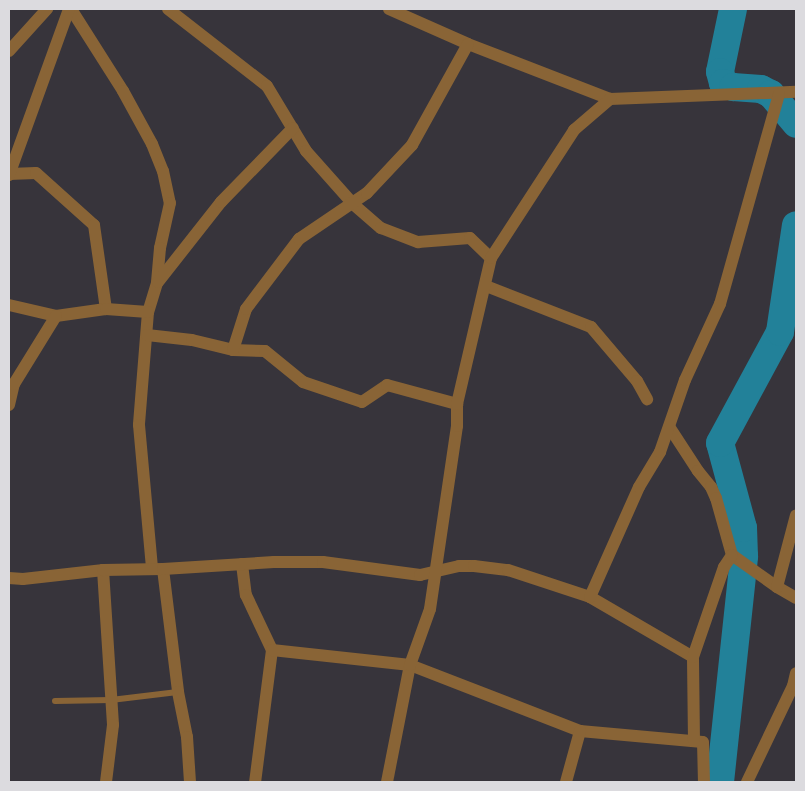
<!DOCTYPE html>
<html>
<head>
<meta charset="utf-8">
<style>
  body { margin:0 }
  #map { position:relative; width:805px; height:791px; overflow:hidden; background:#37343b; font-family:Montserrat,sans-serif }
  div>[style] { position:absolute }
  [style*='--x'] { left:calc(var(--x)*1px); top:calc(var(--y)*1px); width:calc(var(--w)*1px); rotate:calc(var(--a)*1deg) }
  .river>* { height:28px; margin:-14px; padding:0 14px; transform-origin:14px; border-radius:14px; background:#228199 }
  .lane>* { height:6px; margin:-3px; padding:0 3px; transform-origin:3px; border-radius:3px; background:#896436 }
  .street>* { height:12px; margin:-6px; padding:0 6px; transform-origin:6px; border-radius:6px; background:#896436 }
  span { translate:-50% -50%; white-space:nowrap; text-align:center; line-height:1.15; -webkit-text-stroke:4.5px #37343b; paint-order:stroke }
  .frame { position:absolute; inset:0; border:10px solid #dcdbdf; pointer-events:none }
</style>
</head>
<body>
<div id="map">
  <div class="river">
    <div style="--x:733;--y:9;--w:64;--a:101.7"></div>
    <div style="--x:720;--y:72;--w:11;--a:75"></div>
    <div style="--x:723;--y:83;--w:11;--a:22"></div>
    <div style="--x:733;--y:87;--w:28;--a:4"></div>
    <div style="--x:761;--y:89;--w:11;--a:27"></div>
    <div style="--x:771;--y:94;--w:39;--a:50"></div>
    <div style="--x:720;--y:782;--w:227;--a:-83.9"></div>
    <div style="--x:744;--y:556;--w:28;--a:-92"></div>
    <div style="--x:743;--y:528;--w:88;--a:-105.1"></div>
    <div style="--x:720;--y:443;--w:126;--a:-61.6"></div>
    <div style="--x:780;--y:332;--w:108;--a:-81.5"></div>
  </div>
  <div class="lane">
    <div style="--x:55;--y:701;--w:56;--a:-1"></div>
    <div style="--x:111;--y:700;--w:67;--a:-6.8"></div>
  </div>
  <div class="street">
    <div style="--x:71;--y:9;--w:97;--a:57.6"></div>
    <div style="--x:123;--y:91;--w:60;--a:61.3"></div>
    <div style="--x:152;--y:144;--w:29;--a:68"></div>
    <div style="--x:163;--y:171;--w:33;--a:78"></div>
    <div style="--x:170;--y:203;--w:46;--a:102.5"></div>
    <div style="--x:160;--y:248;--w:35;--a:95"></div>
    <div style="--x:157;--y:283;--w:30;--a:107"></div>
    <div style="--x:148;--y:312;--w:113;--a:94.6"></div>
    <div style="--x:139;--y:425;--w:144;--a:84.8"></div>
    <div style="--x:168;--y:9;--w:125;--a:37.9"></div>
    <div style="--x:267;--y:86;--w:76;--a:59"></div>
    <div style="--x:306;--y:151;--w:71;--a:48.4"></div>
    <div style="--x:353;--y:204;--w:37;--a:41"></div>
    <div style="--x:381;--y:228;--w:40;--a:21"></div>
    <div style="--x:418;--y:242;--w:52;--a:-4.4"></div>
    <div style="--x:470;--y:238;--w:29;--a:44"></div>
    <div style="--x:389;--y:9;--w:86;--a:23.9"></div>
    <div style="--x:468;--y:44;--w:152;--a:21.2"></div>
    <div style="--x:610;--y:99;--w:186;--a:-2.2"></div>
    <div style="--x:9;--y:51;--w:57;--a:-47.9"></div>
    <div style="--x:9;--y:174;--w:27;--a:-2"></div>
    <div style="--x:36;--y:173;--w:78;--a:41.9"></div>
    <div style="--x:94;--y:225;--w:85;--a:81.9"></div>
    <div style="--x:9;--y:175;--w:177;--a:-70.1"></div>
    <div style="--x:158;--y:282;--w:102;--a:-51.8"></div>
    <div style="--x:221;--y:202;--w:103;--a:-45.8"></div>
    <div style="--x:486;--y:286;--w:113;--a:21.3"></div>
    <div style="--x:591;--y:327;--w:71;--a:49.6"></div>
    <div style="--x:637;--y:381;--w:21;--a:61"></div>
    <div style="--x:9;--y:305;--w:48;--a:13.2"></div>
    <div style="--x:56;--y:316;--w:50;--a:-8"></div>
    <div style="--x:106;--y:309;--w:42;--a:4.1"></div>
    <div style="--x:147;--y:335;--w:45;--a:6.3"></div>
    <div style="--x:192;--y:340;--w:42;--a:13.7"></div>
    <div style="--x:233;--y:350;--w:32;--a:2"></div>
    <div style="--x:265;--y:351;--w:49;--a:39.2"></div>
    <div style="--x:303;--y:382;--w:62;--a:18.7"></div>
    <div style="--x:362;--y:402;--w:30;--a:-34"></div>
    <div style="--x:387;--y:385;--w:73;--a:15.2"></div>
    <div style="--x:233;--y:350;--w:43;--a:-72.4"></div>
    <div style="--x:246;--y:309;--w:88;--a:-52.9"></div>
    <div style="--x:299;--y:239;--w:82;--a:-34.1"></div>
    <div style="--x:367;--y:193;--w:66;--a:-46.8"></div>
    <div style="--x:412;--y:145;--w:115;--a:-61"></div>
    <div style="--x:9;--y:405;--w:22;--a:-77"></div>
    <div style="--x:14;--y:384;--w:80;--a:-58.3"></div>
    <div style="--x:670;--y:428;--w:51;--a:56.9"></div>
    <div style="--x:698;--y:471;--w:21;--a:51"></div>
    <div style="--x:711;--y:487;--w:12;--a:66"></div>
    <div style="--x:716;--y:498;--w:59;--a:74.3"></div>
    <div style="--x:732;--y:555;--w:55;--a:35.4"></div>
    <div style="--x:777;--y:587;--w:22;--a:30"></div>
    <div style="--x:242;--y:564;--w:31;--a:83"></div>
    <div style="--x:246;--y:595;--w:61;--a:64.7"></div>
    <div style="--x:272;--y:650;--w:133;--a:97.3"></div>
    <div style="--x:163;--y:569;--w:124;--a:83"></div>
    <div style="--x:178;--y:692;--w:46;--a:78.7"></div>
    <div style="--x:187;--y:737;--w:45;--a:86.2"></div>
    <div style="--x:103;--y:570;--w:155;--a:86.3"></div>
    <div style="--x:113;--y:725;--w:57;--a:97"></div>
    <div style="--x:9;--y:578;--w:14;--a:4"></div>
    <div style="--x:23;--y:579;--w:81;--a:-6.4"></div>
    <div style="--x:103;--y:570;--w:60;--a:-1"></div>
    <div style="--x:163;--y:569;--w:111;--a:-3.6"></div>
    <div style="--x:274;--y:562;--w:49;--a:0"></div>
    <div style="--x:323;--y:562;--w:98;--a:7.6"></div>
    <div style="--x:420;--y:575;--w:40;--a:-13"></div>
    <div style="--x:459;--y:566;--w:15;--a:0"></div>
    <div style="--x:474;--y:566;--w:34;--a:7"></div>
    <div style="--x:508;--y:570;--w:86;--a:18.2"></div>
    <div style="--x:590;--y:597;--w:119;--a:30.2"></div>
    <div style="--x:777;--y:587;--w:74;--a:-75.2"></div>
    <div style="--x:590;--y:597;--w:120;--a:-66"></div>
    <div style="--x:639;--y:487;--w:41;--a:-59"></div>
    <div style="--x:660;--y:452;--w:76;--a:-70.9"></div>
    <div style="--x:685;--y:380;--w:84;--a:-65.3"></div>
    <div style="--x:720;--y:304;--w:218;--a:-74.3"></div>
    <div style="--x:272;--y:650;--w:139;--a:6.2"></div>
    <div style="--x:410;--y:665;--w:182;--a:21.2"></div>
    <div style="--x:580;--y:731;--w:123;--a:5.1"></div>
    <div style="--x:703;--y:742;--w:40;--a:88.6"></div>
    <div style="--x:694;--y:741;--w:84;--a:-90.7"></div>
    <div style="--x:693;--y:657;--w:95;--a:-71"></div>
    <div style="--x:724;--y:567;--w:14;--a:-56"></div>
    <div style="--x:387;--y:782;--w:119;--a:-78.9"></div>
    <div style="--x:410;--y:665;--w:59;--a:-70.3"></div>
    <div style="--x:430;--y:609;--w:185;--a:-81.6"></div>
    <div style="--x:457;--y:426;--w:22;--a:-90"></div>
    <div style="--x:457;--y:404;--w:150;--a:-76.9"></div>
    <div style="--x:491;--y:258;--w:153;--a:-57"></div>
    <div style="--x:574;--y:130;--w:48;--a:-40.7"></div>
    <div style="--x:566;--y:782;--w:53;--a:-74.6"></div>
    <div style="--x:747;--y:782;--w:106;--a:-64.4"></div>
    <div style="--x:793;--y:686;--w:13;--a:-77"></div>
  </div>
  <div class="frame"></div>
</div>
</body>
</html>
